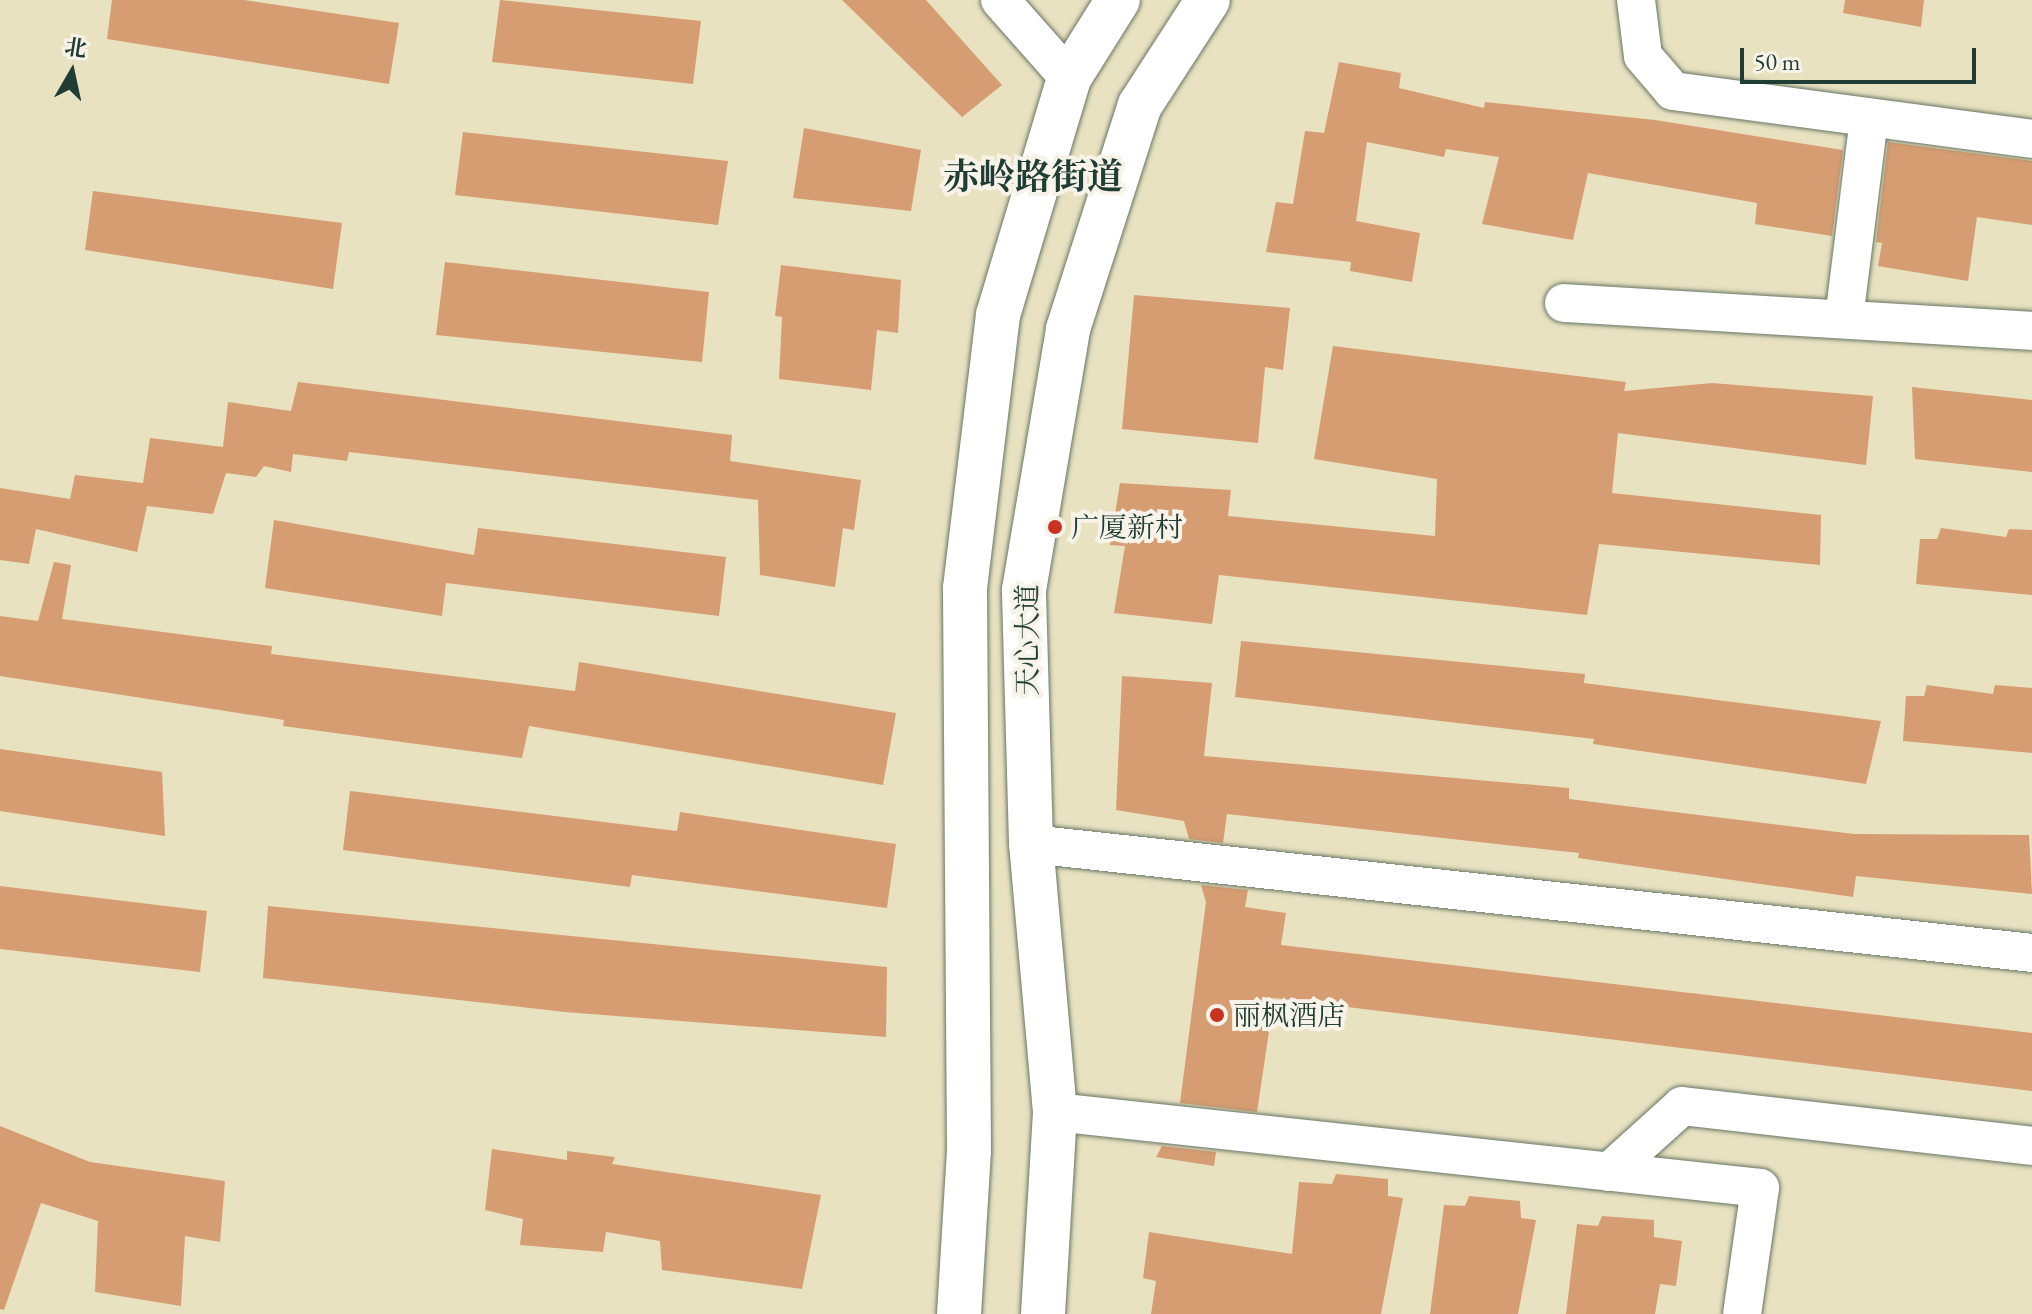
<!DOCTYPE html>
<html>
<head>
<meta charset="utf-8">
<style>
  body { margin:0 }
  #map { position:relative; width:2032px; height:1314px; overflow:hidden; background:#e9e2c1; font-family:"EB Garamond","Noto Serif SC",serif }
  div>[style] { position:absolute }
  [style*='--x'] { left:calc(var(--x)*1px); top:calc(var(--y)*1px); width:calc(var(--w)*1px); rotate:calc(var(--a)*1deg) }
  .building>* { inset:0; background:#d69d72 }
  .roads { filter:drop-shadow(0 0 2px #667765) drop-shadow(0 0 2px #667765) }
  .minor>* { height:38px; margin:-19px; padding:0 19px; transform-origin:19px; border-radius:19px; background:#fff }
  .major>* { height:44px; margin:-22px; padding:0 22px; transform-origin:22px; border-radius:22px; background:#fff }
  .dots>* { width:22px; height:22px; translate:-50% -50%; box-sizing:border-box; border:4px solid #f7f3e8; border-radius:50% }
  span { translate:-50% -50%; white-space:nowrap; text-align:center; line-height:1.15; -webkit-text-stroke:8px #f7f3e8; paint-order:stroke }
  .poi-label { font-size:28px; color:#1f3d34 }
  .left { translate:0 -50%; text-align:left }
  .street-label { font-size:28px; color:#1f3d34 }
  .district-label { font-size:36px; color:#1f3d34; font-weight:700 }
  .north { position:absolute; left:32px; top:32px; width:80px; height:80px; -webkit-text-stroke:6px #f7f3e8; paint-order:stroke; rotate:9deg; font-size:22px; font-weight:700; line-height:32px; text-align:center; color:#1f3d34 }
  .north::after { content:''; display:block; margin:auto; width:28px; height:36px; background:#1f3d34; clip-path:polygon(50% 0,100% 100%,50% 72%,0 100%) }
  .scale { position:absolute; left:1740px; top:48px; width:236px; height:36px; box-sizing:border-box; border:4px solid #1f3d34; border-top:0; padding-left:10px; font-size:24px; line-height:28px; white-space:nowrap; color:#1f3d34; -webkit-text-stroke:6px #f7f3e8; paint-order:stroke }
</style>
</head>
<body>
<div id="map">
  <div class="building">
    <div style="clip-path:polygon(112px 0,244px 0,399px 23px,389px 84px,107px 39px)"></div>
    <div style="clip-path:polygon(500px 0,701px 21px,693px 84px,492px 62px)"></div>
    <div style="clip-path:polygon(842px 0,926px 0,1002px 85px,962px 117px)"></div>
    <div style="clip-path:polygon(1845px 0,1924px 0,1921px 27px,1843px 13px)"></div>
    <div style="clip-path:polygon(1339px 62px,1401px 73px,1399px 88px,1484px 108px,1485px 102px,1655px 120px,1843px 150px,1832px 236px,1755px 224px,1757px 203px,1588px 173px,1573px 240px,1482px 224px,1499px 157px,1446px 149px,1444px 157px,1367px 142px,1356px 221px,1420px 233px,1412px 282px,1350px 271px,1351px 262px,1266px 252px,1276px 202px,1293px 204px,1305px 131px,1324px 133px)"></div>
    <div style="clip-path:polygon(804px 128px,921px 150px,911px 211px,793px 198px)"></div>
    <div style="clip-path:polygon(463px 132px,728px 161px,718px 225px,455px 195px)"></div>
    <div style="clip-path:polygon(1888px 142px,2032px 161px,2032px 225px,1977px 217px,1968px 281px,1878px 266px,1882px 243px,1876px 242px)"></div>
    <div style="clip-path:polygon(93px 191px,342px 223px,333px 289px,85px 250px)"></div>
    <div style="clip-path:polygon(445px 262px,709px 292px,702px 362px,436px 335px)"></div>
    <div style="clip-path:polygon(781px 265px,901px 280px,898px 333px,877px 330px,871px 390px,779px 379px,782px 317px,775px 316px)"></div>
    <div style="clip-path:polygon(1134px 295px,1290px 308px,1283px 370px,1265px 367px,1258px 443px,1122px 429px)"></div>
    <div style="clip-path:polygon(1333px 346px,1626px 382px,1624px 391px,1712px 383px,1873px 396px,1866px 465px,1618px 433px,1612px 493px,1821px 515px,1820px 565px,1599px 544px,1587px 615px,1219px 575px,1212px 624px,1114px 613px,1125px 546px,1110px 545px,1120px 483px,1231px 490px,1228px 516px,1435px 536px,1437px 479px,1314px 459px)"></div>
    <div style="clip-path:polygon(298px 382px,732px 435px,730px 461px,861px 480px,854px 530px,843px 528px,835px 587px,760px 575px,758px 500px,349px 452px,347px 461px,293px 454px,291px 472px,264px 466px,256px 477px,226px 473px,213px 514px,147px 506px,137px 552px,36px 529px,29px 564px,0 560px,0 488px,70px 499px,75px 475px,143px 483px,150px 438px,223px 447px,228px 402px,291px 411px)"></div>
    <div style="clip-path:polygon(1912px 387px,2032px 400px,2032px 472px,1915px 459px)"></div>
    <div style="clip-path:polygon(274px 520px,474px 555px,478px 528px,726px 557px,719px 616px,446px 583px,442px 616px,265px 588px)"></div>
    <div style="clip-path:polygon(1941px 528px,2006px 537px,2009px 529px,2032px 530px,2032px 595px,1916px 584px,1920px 539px,1937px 539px)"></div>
    <div style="clip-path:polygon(54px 562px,71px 565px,62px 619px,272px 646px,271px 654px,575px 691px,579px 662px,896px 713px,883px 785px,529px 726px,522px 758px,283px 726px,284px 720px,0 676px,0 616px,38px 621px)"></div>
    <div style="clip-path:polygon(1241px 641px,1585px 674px,1584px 683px,1881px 721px,1866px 784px,1593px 744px,1594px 739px,1235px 697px)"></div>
    <div style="clip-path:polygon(1122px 676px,1212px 683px,1204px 756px,1569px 788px,1569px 799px,1854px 834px,2029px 835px,2032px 894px,1856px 876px,1853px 897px,1578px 858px,1579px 853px,1227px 814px,1223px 843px,1189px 839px,1184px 821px,1116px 810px)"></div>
    <div style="clip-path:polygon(1927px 685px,1993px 694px,1995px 685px,2032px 688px,2032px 753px,1903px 741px,1906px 696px,1924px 696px)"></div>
    <div style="clip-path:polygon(0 749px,162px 772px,165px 836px,0 811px)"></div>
    <div style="clip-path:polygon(350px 791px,677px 831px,680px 812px,896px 844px,887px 908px,632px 875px,630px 887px,343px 850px)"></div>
    <div style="clip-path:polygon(1201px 885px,1248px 890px,1245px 907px,1286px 913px,1281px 945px,2032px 1033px,2032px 1091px,1274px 998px,1257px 1112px,1180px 1103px,1206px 902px)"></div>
    <div style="clip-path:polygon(0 886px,207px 911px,200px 972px,0 949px)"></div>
    <div style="clip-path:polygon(268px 906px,887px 967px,886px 1037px,565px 1012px,263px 978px)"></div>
    <div style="clip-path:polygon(0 1126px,90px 1162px,225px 1181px,220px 1242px,185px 1236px,181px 1306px,95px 1292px,98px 1221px,41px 1203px,4px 1310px,0 1309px)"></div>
    <div style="clip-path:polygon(1162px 1146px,1216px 1152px,1214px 1166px,1156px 1157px)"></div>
    <div style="clip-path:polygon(492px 1149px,567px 1160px,567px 1151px,615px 1157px,612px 1164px,821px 1195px,802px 1289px,662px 1270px,660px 1241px,606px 1232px,603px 1252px,520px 1245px,523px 1219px,485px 1210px)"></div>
    <div style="clip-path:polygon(1336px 1174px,1388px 1179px,1388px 1196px,1403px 1198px,1381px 1314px,1151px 1314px,1156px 1281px,1143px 1278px,1149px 1232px,1292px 1254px,1299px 1182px,1332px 1184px)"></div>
    <div style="clip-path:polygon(1469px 1196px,1520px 1201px,1521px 1218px,1536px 1220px,1518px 1314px,1430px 1314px,1444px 1205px,1465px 1206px)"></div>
    <div style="clip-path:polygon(1602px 1216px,1654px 1220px,1654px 1237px,1682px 1241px,1676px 1286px,1660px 1284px,1655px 1314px,1566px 1314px,1577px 1224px,1598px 1226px)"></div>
  </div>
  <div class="roads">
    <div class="minor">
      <div style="--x:1000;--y:0;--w:104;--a:48.5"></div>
      <div style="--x:1636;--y:0;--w:56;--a:82.9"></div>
      <div style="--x:1643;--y:56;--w:46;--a:49.4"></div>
      <div style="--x:1673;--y:91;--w:362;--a:7.6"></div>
      <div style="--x:1564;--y:303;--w:469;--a:3.4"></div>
      <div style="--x:1844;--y:319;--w:203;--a:-82.9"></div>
      <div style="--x:1031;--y:844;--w:1007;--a:6.21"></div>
      <div style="--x:1055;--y:1112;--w:709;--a:6.15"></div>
      <div style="--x:1760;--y:1188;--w:127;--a:98.1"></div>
      <div style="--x:1609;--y:1172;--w:98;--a:-42.1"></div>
      <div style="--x:1682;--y:1106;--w:352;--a:6.5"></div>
    </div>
    <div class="major">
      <div style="--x:959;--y:1314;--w:163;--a:-86.5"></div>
      <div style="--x:969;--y:1151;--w:563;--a:-90.41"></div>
      <div style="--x:965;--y:588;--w:275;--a:-83.1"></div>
      <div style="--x:998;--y:315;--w:247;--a:-73.3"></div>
      <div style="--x:1069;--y:78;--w:92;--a:-57.9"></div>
      <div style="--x:1043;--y:1314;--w:202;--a:-86.6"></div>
      <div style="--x:1055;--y:1112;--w:269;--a:-95.1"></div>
      <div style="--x:1031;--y:844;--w:254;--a:-91.6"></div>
      <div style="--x:1024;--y:590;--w:265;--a:-80.4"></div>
      <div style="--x:1068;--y:329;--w:235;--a:-72.2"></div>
      <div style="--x:1140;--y:105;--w:125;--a:-57.1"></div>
    </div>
  </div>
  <div class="dots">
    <div style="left:1055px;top:527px;background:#c8321e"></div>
    <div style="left:1217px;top:1015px;background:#c8321e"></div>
  </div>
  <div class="poi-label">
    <span class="left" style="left:1071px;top:527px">广厦新村</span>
    <span class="left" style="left:1233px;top:1015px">丽枫酒店</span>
  </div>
  <div class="street-label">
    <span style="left:1027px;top:640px;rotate:-90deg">天心大道</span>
  </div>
  <div class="district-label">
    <span style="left:1033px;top:177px">赤岭路街道</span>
  </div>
  <div class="north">北</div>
  <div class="scale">50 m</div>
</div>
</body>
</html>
